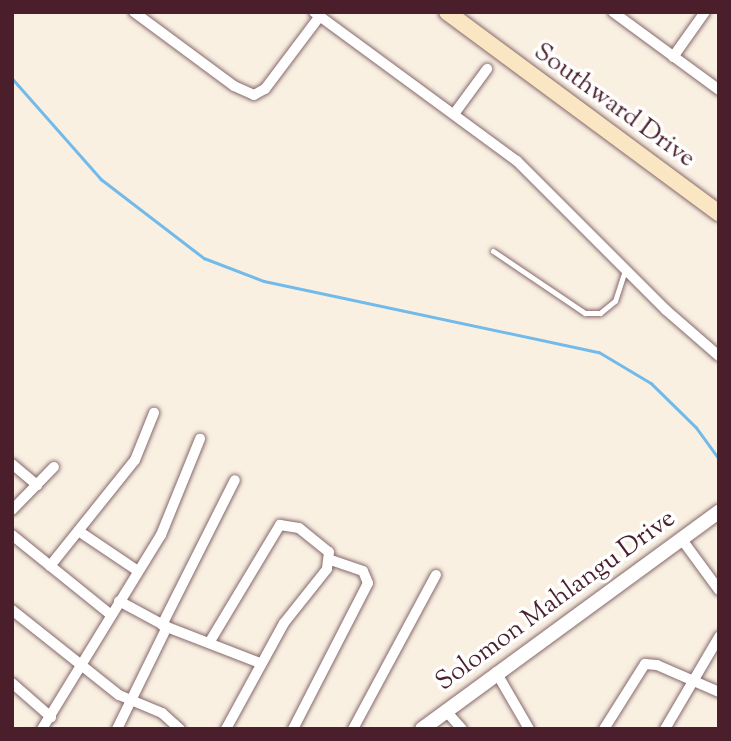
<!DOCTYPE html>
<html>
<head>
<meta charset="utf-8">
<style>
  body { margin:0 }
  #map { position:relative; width:731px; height:741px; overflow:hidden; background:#f9f0e2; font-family:"Sorts Mill Goudy",serif }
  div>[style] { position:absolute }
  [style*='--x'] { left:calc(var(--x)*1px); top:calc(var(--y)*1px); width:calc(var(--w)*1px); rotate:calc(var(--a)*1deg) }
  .stream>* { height:2.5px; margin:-1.25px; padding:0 1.25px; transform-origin:1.25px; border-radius:1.25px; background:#72baea }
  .roads { filter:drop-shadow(0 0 2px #87686b) drop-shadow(0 0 2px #87686b) }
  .service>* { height:5px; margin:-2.5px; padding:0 2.5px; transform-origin:2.5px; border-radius:2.5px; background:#fff }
  .minor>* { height:10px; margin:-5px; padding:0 5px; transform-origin:5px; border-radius:5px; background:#fff }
  .tertiary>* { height:14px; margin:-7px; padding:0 7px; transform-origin:7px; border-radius:7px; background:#fff }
  .secondary>* { height:16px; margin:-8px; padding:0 8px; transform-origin:8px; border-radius:8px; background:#fbe6c3 }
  span { translate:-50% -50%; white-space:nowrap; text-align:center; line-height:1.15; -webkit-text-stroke:7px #fff; paint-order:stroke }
  .street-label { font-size:26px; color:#4a1f2b }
  .frame { position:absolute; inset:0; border:14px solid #4a1f2b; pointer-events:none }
</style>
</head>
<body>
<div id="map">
  <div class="stream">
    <div style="--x:12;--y:78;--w:135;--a:48.6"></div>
    <div style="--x:101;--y:179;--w:130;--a:37.5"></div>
    <div style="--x:204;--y:258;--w:64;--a:21"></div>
    <div style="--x:264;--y:281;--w:342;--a:12"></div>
    <div style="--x:599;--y:352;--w:61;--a:30.8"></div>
    <div style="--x:651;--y:383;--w:63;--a:44.4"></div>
    <div style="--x:696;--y:427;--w:39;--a:54"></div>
  </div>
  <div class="roads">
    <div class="service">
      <div style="--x:493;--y:251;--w:111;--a:34"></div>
      <div style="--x:585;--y:313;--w:15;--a:0"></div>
      <div style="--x:600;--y:313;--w:19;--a:-39"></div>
      <div style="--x:615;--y:301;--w:32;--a:-72"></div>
    </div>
    <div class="minor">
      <div style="--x:134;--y:12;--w:124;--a:36.5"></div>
      <div style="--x:234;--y:86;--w:22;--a:24"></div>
      <div style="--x:254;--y:95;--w:13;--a:-29"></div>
      <div style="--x:265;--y:89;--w:91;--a:-53"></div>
      <div style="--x:314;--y:12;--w:252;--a:36.3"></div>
      <div style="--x:517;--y:161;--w:211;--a:45"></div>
      <div style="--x:666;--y:310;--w:70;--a:41"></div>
      <div style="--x:613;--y:12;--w:132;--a:36.3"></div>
      <div style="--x:673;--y:57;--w:55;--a:-54.6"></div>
      <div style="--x:454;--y:114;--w:56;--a:-53.7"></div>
      <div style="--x:12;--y:464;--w:33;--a:40"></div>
      <div style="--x:12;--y:510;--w:60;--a:-45.7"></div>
      <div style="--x:80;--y:532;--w:70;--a:33.9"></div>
      <div style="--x:12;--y:535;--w:126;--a:38.9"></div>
      <div style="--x:683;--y:541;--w:61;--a:53.7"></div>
      <div style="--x:50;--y:566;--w:136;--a:-51.3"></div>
      <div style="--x:135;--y:460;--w:51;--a:-68"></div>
      <div style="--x:119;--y:601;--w:55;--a:28.4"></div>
      <div style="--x:167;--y:627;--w:100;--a:21.2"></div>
      <div style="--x:12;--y:610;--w:137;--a:38.5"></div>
      <div style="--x:119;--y:695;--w:47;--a:22.7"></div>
      <div style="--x:162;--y:713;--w:24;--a:42"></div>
      <div style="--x:162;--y:625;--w:162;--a:-63.3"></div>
      <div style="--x:209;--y:643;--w:138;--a:-59"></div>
      <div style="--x:280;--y:525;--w:19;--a:9"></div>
      <div style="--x:299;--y:528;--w:38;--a:39"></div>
      <div style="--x:329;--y:552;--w:17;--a:97"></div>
      <div style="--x:327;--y:569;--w:69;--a:128.5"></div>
      <div style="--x:284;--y:623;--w:121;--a:118.7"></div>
      <div style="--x:496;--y:672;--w:66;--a:59.9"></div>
      <div style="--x:12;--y:683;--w:52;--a:41.1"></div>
      <div style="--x:445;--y:710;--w:25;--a:48"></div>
      <div style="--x:42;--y:729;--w:228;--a:-58.5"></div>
      <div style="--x:161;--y:535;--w:104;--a:-67.9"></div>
      <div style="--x:117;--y:729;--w:114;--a:-63.9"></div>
      <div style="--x:293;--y:729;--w:164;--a:-62.8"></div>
      <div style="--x:368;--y:583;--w:13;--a:-113"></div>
      <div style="--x:363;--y:571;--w:34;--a:-161"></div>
      <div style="--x:353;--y:729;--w:175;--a:-61.7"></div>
      <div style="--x:604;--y:729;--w:77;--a:-57.8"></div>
      <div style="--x:645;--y:664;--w:12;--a:5"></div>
      <div style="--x:657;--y:665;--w:68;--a:23.5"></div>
      <div style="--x:665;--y:729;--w:107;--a:-59.6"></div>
    </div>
    <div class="tertiary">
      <div style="--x:422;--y:729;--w:368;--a:-36.2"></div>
    </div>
    <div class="secondary">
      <div style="--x:447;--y:12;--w:338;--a:36.5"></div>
    </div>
  </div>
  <div class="street-label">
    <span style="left:614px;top:106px;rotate:36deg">Southward Drive</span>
    <span style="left:556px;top:601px;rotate:-36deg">Solomon Mahlangu Drive</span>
  </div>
  <div class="frame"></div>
</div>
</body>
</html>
